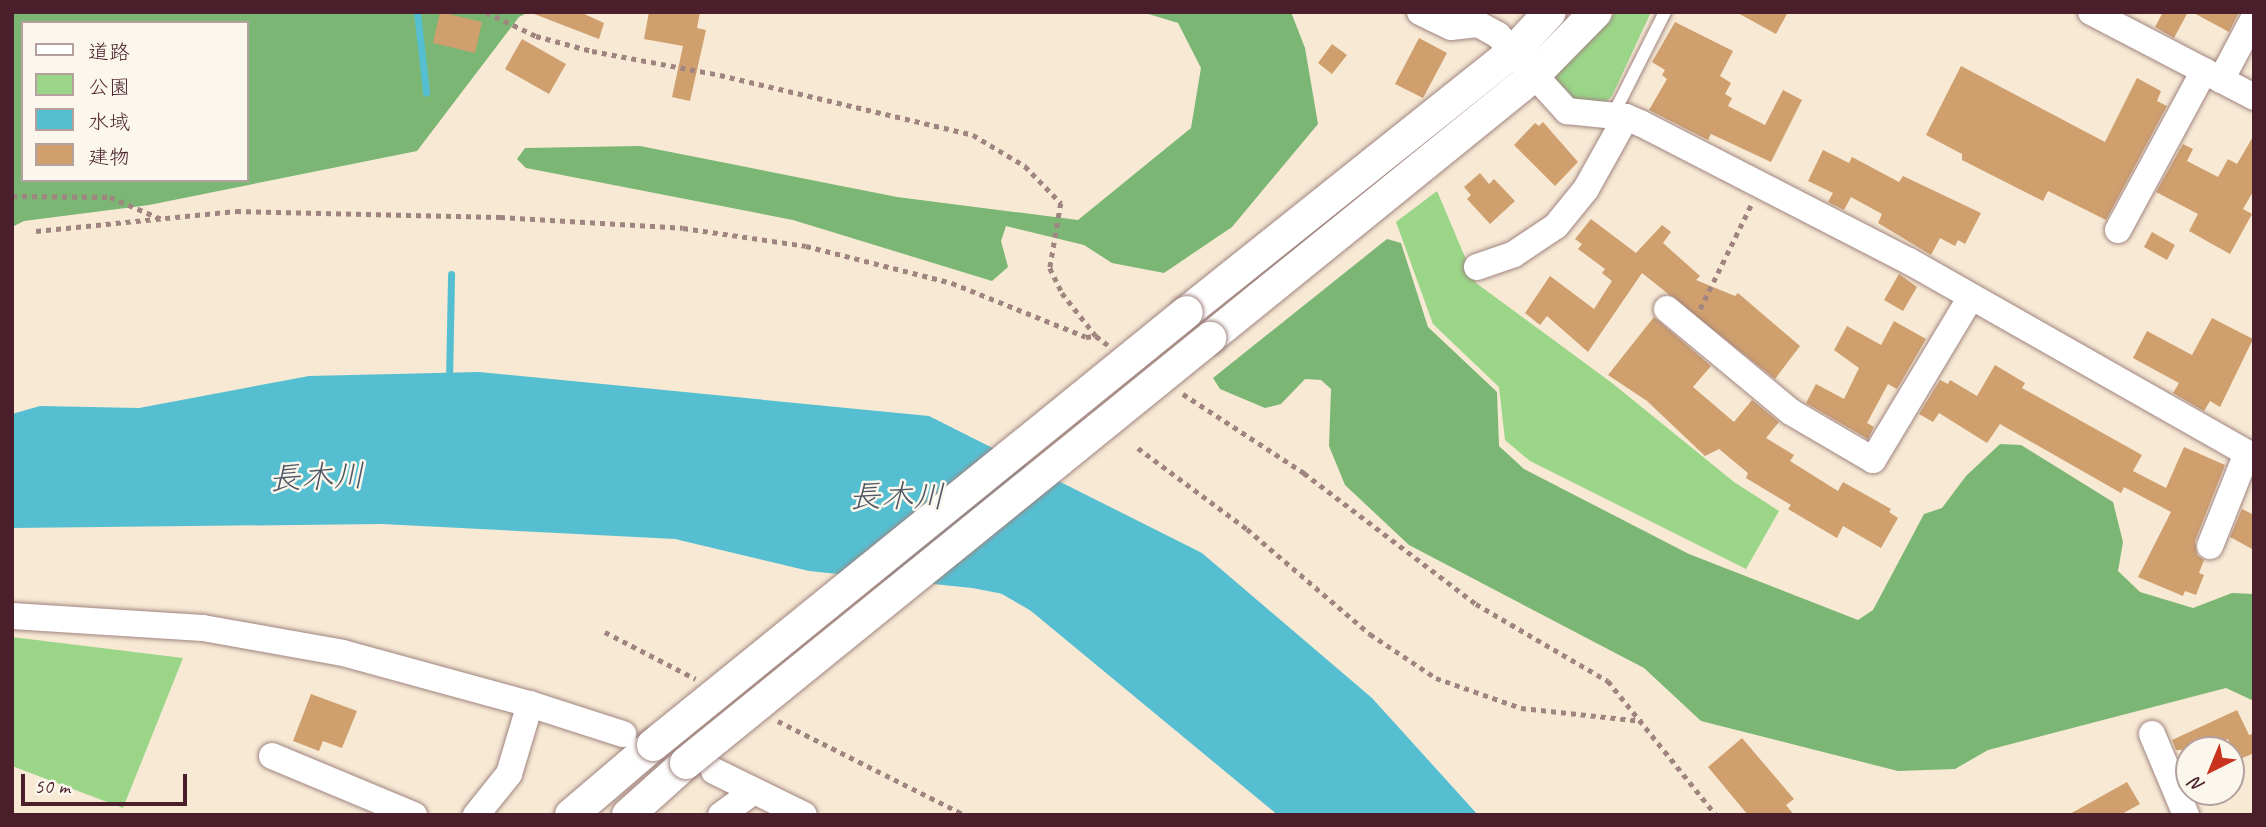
<!DOCTYPE html>
<html>
<head>
<meta charset="utf-8">
<style>
  body { margin:0 }
  #map { position:relative; width:2266px; height:827px; overflow:hidden; background:#f7e9d4; font-family:Caveat,"Klee One",sans-serif }
  div>[style] { position:absolute }
  [style*='--x'] { left:calc(var(--x)*1px); top:calc(var(--y)*1px); width:calc(var(--w)*1px); rotate:calc(var(--a)*1deg) }
  .green>* { inset:0; background:#9ad588 }
  .forest>* { inset:0; background:#7bb674 }
  .water>* { inset:0; background:#55bfd1 }
  .stream>* { height:7px; margin:-3.5px; padding:0 3.5px; transform-origin:3.5px; border-radius:3.5px; background:#55bfd1 }
  .river>* { height:40px; margin:-20px; padding:0 20px; transform-origin:20px; border-radius:20px; background:#55bfd1 }
  .building>* { inset:0; background:#cf9f6e }
  .path>* { height:4.5px; margin-top:-2.25px; transform-origin:0; background:repeating-linear-gradient(90deg,#a08480 0 5px,transparent 0 10px) }
  .roads { filter:drop-shadow(0 0 2px #a08480) drop-shadow(0 0 2px #a08480) }
  .service>* { height:12px; margin:-6px; padding:0 6px; transform-origin:6px; border-radius:6px; background:#fff }
  .minor>* { height:26px; margin:-13px; padding:0 13px; transform-origin:13px; border-radius:13px; background:#fff }
  .tertiary>* { height:32px; margin:-16px; padding:0 16px; transform-origin:16px; border-radius:16px; background:#fff }
  .bridges { filter:drop-shadow(0 0 2px #a08480) drop-shadow(0 0 2px #a08480) }
  .tertiary-bridge>* { height:32px; margin:-16px; padding:0 16px; transform-origin:16px; border-radius:16px; background:#fff }
  span { translate:-50% -50%; white-space:nowrap; text-align:center; line-height:1.15; -webkit-text-stroke:5px #fbf7ec; paint-order:stroke }
  .water-label { font-size:32px; color:#4e5765; font-style:italic }
  .frame { position:absolute; inset:0; border:14px solid #4a1f2b; pointer-events:none }
  .legend { position:absolute; left:21px; top:21px; width:228px; height:161px; box-sizing:border-box; background:#fbf7ec; border:2px solid #b4a19f; margin:0; padding:9px 12px; list-style:none; font-size:21px; color:#4a1f2b }
  .legend li { display:flex; align-items:center; gap:14px; height:35px }
  .legend b { width:35px; border:2px solid #b4a19f }
  .north { position:absolute; left:2175px; top:736px; width:70px; height:70px; box-sizing:border-box; background:#fbf7ec; border:2px solid #b4a19f; border-radius:50%; rotate:223deg; font-size:19px; font-weight:700; line-height:28px; text-align:center; color:#4a1f2b }
  .north::after { content:''; display:block; margin:auto; width:24px; height:32px; background:#c8321e; clip-path:polygon(50% 0,100% 100%,50% 72%,0 100%) }
  .scale { position:absolute; left:21px; top:774px; width:166px; height:32px; box-sizing:border-box; border:4px solid #4a1f2b; border-top:0; padding-left:9px; font-size:21px; line-height:24px; white-space:nowrap; color:#4a1f2b; -webkit-text-stroke:5px #fbf7ec; paint-order:stroke }
</style>
</head>
<body>
<div id="map">
  <div class="green">
    <div style="clip-path:polygon(1616px 12px,1651px 12px,1612px 96px,1602px 105px,1574px 100px,1554px 83px,1560px 69px)"></div>
    <div style="clip-path:polygon(1437px 191px,1476px 283px,1612px 383px,1734px 482px,1779px 511px,1746px 569px,1530px 461px,1505px 440px,1499px 387px,1433px 324px,1396px 222px)"></div>
    <div style="clip-path:polygon(12px 637px,183px 658px,123px 808px,12px 766px)"></div>
  </div>
  <div class="forest">
    <div style="clip-path:polygon(evenodd,12px 12px,529px 12px,519px 17px,417px 151px,149px 205px,24px 221px,12px 227px,12px 12px,23px 23px,247px 23px,247px 180px,23px 180px,23px 23px)"></div>
    <div style="clip-path:polygon(1142px 12px,1291px 12px,1305px 48px,1318px 124px,1232px 227px,1164px 273px,1112px 263px,1084px 245px,1006px 226px,1001px 241px,1008px 267px,992px 281px,793px 220px,526px 168px,517px 159px,525px 148px,640px 146px,897px 197px,1078px 220px,1191px 128px,1201px 68px,1178px 23px)"></div>
    <div style="clip-path:polygon(1387px 239px,1401px 243px,1428px 327px,1497px 392px,1499px 446px,1524px 469px,1689px 554px,1858px 620px,1873px 610px,1924px 514px,1942px 508px,1966px 476px,2000px 444px,2021px 445px,2113px 502px,2123px 542px,2118px 571px,2140px 592px,2193px 608px,2232px 593px,2254px 594px,2254px 701px,2226px 688px,1988px 750px,1955px 769px,1898px 771px,1701px 721px,1644px 668px,1409px 545px,1345px 485px,1329px 446px,1331px 389px,1321px 380px,1305px 379px,1281px 404px,1265px 408px,1220px 389px,1213px 378px)"></div>
  </div>
  <div class="water">
    <div style="clip-path:polygon(479px 372px,929px 416px,1202px 553px,1372px 698px,1478px 815px,1305px 815px,1248px 746px,1092px 611px,972px 588px,809px 571px,675px 539px,382px 524px,12px 528px,12px 414px,40px 406px,139px 408px,309px 376px)"></div>
  </div>
  <div class="stream">
    <div style="--x:417;--y:12;--w:81;--a:83.6"></div>
    <div style="--x:449;--y:382;--w:108;--a:-88.9"></div>
  </div>
  <div class="river">
    <div style="--x:1007;--y:574;--w:40;--a:29.7"></div>
    <div style="--x:1042;--y:594;--w:347;--a:39.6"></div>
  </div>
  <div class="building">
    <div style="clip-path:polygon(440px 12px,482px 22px,475px 53px,433px 43px)"></div>
    <div style="clip-path:polygon(529px 12px,580px 12px,604px 23px,599px 39px)"></div>
    <div style="clip-path:polygon(649px 12px,700px 12px,697px 28px,706px 30px,690px 101px,672px 97px,683px 46px,644px 39px)"></div>
    <div style="clip-path:polygon(1736px 12px,1788px 12px,1776px 34px)"></div>
    <div style="clip-path:polygon(2163px 12px,2188px 12px,2174px 38px,2155px 27px)"></div>
    <div style="clip-path:polygon(2192px 12px,2239px 12px,2229px 32px)"></div>
    <div style="clip-path:polygon(1675px 22px,1733px 51px,1720px 76px,1731px 83px,1725px 94px,1732px 98px,1728px 106px,1765px 125px,1783px 90px,1802px 100px,1771px 162px,1711px 134px,1708px 140px,1649px 110px,1667px 79px,1662px 75px,1665px 70px,1652px 62px)"></div>
    <div style="clip-path:polygon(1419px 38px,1447px 53px,1423px 98px,1395px 84px)"></div>
    <div style="clip-path:polygon(522px 39px,566px 64px,549px 94px,505px 69px)"></div>
    <div style="clip-path:polygon(1332px 44px,1347px 55px,1332px 74px,1318px 63px)"></div>
    <div style="clip-path:polygon(1961px 66px,2105px 142px,2137px 78px,2161px 91px,2157px 101px,2167px 106px,2106px 220px,2048px 191px,2043px 201px,1962px 160px,1962px 154px,1926px 135px)"></div>
    <div style="clip-path:polygon(1543px 122px,1578px 162px,1555px 186px,1514px 145px,1535px 123px,1539px 126px)"></div>
    <div style="clip-path:polygon(2254px 135px,2254px 190px,2243px 209px,2252px 214px,2230px 254px,2189px 231px,2198px 214px,2156px 192px,2183px 144px,2193px 149px,2187px 161px,2218px 177px,2228px 159px,2237px 164px)"></div>
    <div style="clip-path:polygon(1823px 150px,1849px 163px,1852px 157px,1899px 182px,1903px 176px,1981px 213px,1965px 244px,1958px 240px,1955px 246px,1940px 238px,1931px 255px,1878px 223px,1882px 214px,1851px 197px,1844px 210px,1828px 202px,1833px 193px,1808px 181px)"></div>
    <div style="clip-path:polygon(1480px 173px,1489px 184px,1494px 179px,1515px 201px,1490px 224px,1467px 199px,1471px 195px,1464px 187px)"></div>
    <div style="clip-path:polygon(1591px 219px,1636px 253px,1662px 225px,1671px 232px,1663px 243px,1700px 276px,1696px 280px,1735px 296px,1738px 293px,1800px 346px,1775px 379px,1642px 273px,1588px 352px,1547px 316px,1540px 325px,1525px 313px,1550px 276px,1594px 309px,1612px 281px,1602px 273px,1605px 269px,1578px 249px,1582px 244px,1575px 239px)"></div>
    <div style="clip-path:polygon(2152px 232px,2175px 245px,2167px 260px,2144px 247px)"></div>
    <div style="clip-path:polygon(1899px 274px,1917px 287px,1903px 311px,1884px 300px)"></div>
    <div style="clip-path:polygon(1654px 317px,1711px 366px,1693px 387px,1734px 422px,1752px 400px,1779px 422px,1766px 438px,1794px 455px,1790px 461px,1838px 491px,1843px 482px,1891px 509px,1889px 512px,1898px 518px,1881px 548px,1843px 526px,1837px 538px,1788px 509px,1791px 505px,1746px 478px,1748px 473px,1719px 449px,1705px 456px,1647px 401px,1608px 375px)"></div>
    <div style="clip-path:polygon(2212px 318px,2253px 339px,2220px 407px,2210px 401px,2204px 411px,2173px 393px,2179px 383px,2133px 358px,2147px 331px,2192px 355px)"></div>
    <div style="clip-path:polygon(1894px 321px,1926px 339px,1897px 389px,1888px 384px,1867px 423px,1874px 427px,1868px 439px,1806px 403px,1816px 384px,1844px 399px,1859px 368px,1834px 350px,1847px 326px,1881px 345px)"></div>
    <div style="clip-path:polygon(1995px 365px,2025px 383px,2022px 388px,2142px 455px,2133px 471px,2166px 488px,2184px 447px,2225px 465px,2195px 541px,2197px 555px,2204px 560px,2199px 573px,2204px 575px,2196px 595px,2185px 591px,2183px 596px,2138px 577px,2171px 512px,2124px 487px,2121px 493px,2000px 424px,1987px 443px,1939px 413px,1933px 422px,1919px 414px,1940px 380px,1948px 384px,1950px 380px,1977px 396px)"></div>
    <div style="clip-path:polygon(2242px 509px,2254px 515px,2254px 550px,2230px 537px)"></div>
    <div style="clip-path:polygon(311px 694px,357px 711px,342px 748px,323px 741px,319px 751px,293px 741px)"></div>
    <div style="clip-path:polygon(2237px 710px,2249px 735px,2254px 733px,2254px 753px,2238px 760px,2228px 739px,2203px 750px,2176px 750px,2172px 740px)"></div>
    <div style="clip-path:polygon(1742px 738px,1794px 799px,1786px 805px,1794px 815px,1748px 815px,1708px 767px)"></div>
    <div style="clip-path:polygon(2127px 782px,2140px 804px,2120px 815px,2068px 815px)"></div>
  </div>
  <div class="path">
    <div style="--x:486;--y:12;--w:55;--a:25.6"></div>
    <div style="--x:536;--y:36;--w:58;--a:15"></div>
    <div style="--x:592;--y:51;--w:130;--a:10.6"></div>
    <div style="--x:720;--y:75;--w:260;--a:13.3"></div>
    <div style="--x:973;--y:135;--w:61;--a:30.8"></div>
    <div style="--x:1025;--y:166;--w:52;--a:45.8"></div>
    <div style="--x:1061;--y:203;--w:66;--a:99.6"></div>
    <div style="--x:1050;--y:268;--w:28;--a:64"></div>
    <div style="--x:1062;--y:293;--w:55;--a:51.7"></div>
    <div style="--x:1096;--y:336;--w:15;--a:37"></div>
    <div style="--x:12;--y:196;--w:98;--a:0.6"></div>
    <div style="--x:110;--y:197;--w:59;--a:23.1"></div>
    <div style="--x:36;--y:231;--w:201;--a:-5.7"></div>
    <div style="--x:236;--y:211;--w:264;--a:1.3"></div>
    <div style="--x:500;--y:217;--w:183;--a:3.4"></div>
    <div style="--x:683;--y:228;--w:124;--a:8.3"></div>
    <div style="--x:806;--y:246;--w:151;--a:14.2"></div>
    <div style="--x:952;--y:283;--w:144;--a:21.9"></div>
    <div style="--x:1086;--y:337;--w:9;--a:-6"></div>
    <div style="--x:1700;--y:309;--w:118;--a:-63.9"></div>
    <div style="--x:1183;--y:394;--w:145;--a:33.1"></div>
    <div style="--x:1304;--y:473;--w:216;--a:37.3"></div>
    <div style="--x:1476;--y:604;--w:153;--a:30.3"></div>
    <div style="--x:1608;--y:681;--w:172;--a:51.1"></div>
    <div style="--x:1138;--y:448;--w:136;--a:36.6"></div>
    <div style="--x:1247;--y:529;--w:162;--a:40.5"></div>
    <div style="--x:1370;--y:634;--w:79;--a:33.7"></div>
    <div style="--x:1436;--y:678;--w:90;--a:19.4"></div>
    <div style="--x:1521;--y:708;--w:122;--a:6.1"></div>
    <div style="--x:605;--y:632;--w:102;--a:27.3"></div>
    <div style="--x:778;--y:721;--w:209;--a:26.7"></div>
  </div>
  <div class="roads">
    <div class="service">
      <div style="--x:1612;--y:117;--w:118;--a:-63.2"></div>
    </div>
    <div class="minor">
      <div style="--x:1420;--y:12;--w:34;--a:26"></div>
      <div style="--x:1451;--y:27;--w:27;--a:-6"></div>
      <div style="--x:1478;--y:24;--w:23;--a:29"></div>
      <div style="--x:1498;--y:35;--w:103;--a:47.8"></div>
      <div style="--x:1567;--y:111;--w:59;--a:5.8"></div>
      <div style="--x:1626;--y:117;--w:17;--a:24"></div>
      <div style="--x:1642;--y:124;--w:300;--a:27.2"></div>
      <div style="--x:1909;--y:261;--w:397;--a:29.6"></div>
      <div style="--x:2091;--y:12;--w:184;--a:27.5"></div>
      <div style="--x:2221;--y:80;--w:70;--a:-62"></div>
      <div style="--x:2118;--y:230;--w:181;--a:-61.6"></div>
      <div style="--x:1477;--y:267;--w:39;--a:-19"></div>
      <div style="--x:1514;--y:254;--w:50;--a:-33.7"></div>
      <div style="--x:1556;--y:226;--w:48;--a:-51"></div>
      <div style="--x:1586;--y:189;--w:82;--a:-60.9"></div>
      <div style="--x:1667;--y:309;--w:161;--a:39.7"></div>
      <div style="--x:1791;--y:412;--w:95;--a:30.3"></div>
      <div style="--x:1873;--y:460;--w:190;--a:-59"></div>
      <div style="--x:2210;--y:546;--w:100;--a:-68.3"></div>
      <div style="--x:12;--y:616;--w:191;--a:3.6"></div>
      <div style="--x:203;--y:628;--w:142;--a:10.1"></div>
      <div style="--x:343;--y:653;--w:194;--a:15.3"></div>
      <div style="--x:530;--y:704;--w:73;--a:106.7"></div>
      <div style="--x:509;--y:774;--w:53;--a:128.8"></div>
      <div style="--x:530;--y:704;--w:98;--a:17.9"></div>
      <div style="--x:2152;--y:734;--w:88;--a:67.2"></div>
      <div style="--x:272;--y:756;--w:154;--a:22.6"></div>
      <div style="--x:714;--y:771;--w:100;--a:26.1"></div>
      <div style="--x:721;--y:815;--w:39;--a:-36"></div>
    </div>
    <div class="tertiary">
      <div style="--x:1187;--y:312;--w:417;--a:-38.6"></div>
      <div style="--x:1513;--y:52;--w:54;--a:-47.2"></div>
      <div style="--x:1210;--y:338;--w:414;--a:-39"></div>
      <div style="--x:1532;--y:77;--w:91;--a:-45.4"></div>
      <div style="--x:571;--y:815;--w:108;--a:-40.5"></div>
      <div style="--x:628;--y:815;--w:78;--a:-41.9"></div>
    </div>
  </div>
  <div class="bridges">
    <div class="tertiary-bridge">
      <div style="--x:653;--y:745;--w:687;--a:-39.04"></div>
      <div style="--x:686;--y:763;--w:675;--a:-39.04"></div>
    </div>
  </div>
  <div class="water-label">
    <span style="left:317px;top:478px;rotate:-2deg">長木川</span>
    <span style="left:897px;top:497px">長木川</span>
  </div>
  <div class="frame"></div>
  <ul class="legend">
  <li><b style="height:9px;background:#fff"></b>道路</li>
  <li><b style="height:19px;background:#9ad588"></b>公園</li>
  <li><b style="height:19px;background:#55bfd1"></b>水域</li>
  <li><b style="height:19px;background:#cf9f6e"></b>建物</li>
  </ul>
  <div class="north">N</div>
  <div class="scale">50 m</div>
</div>
</body>
</html>
